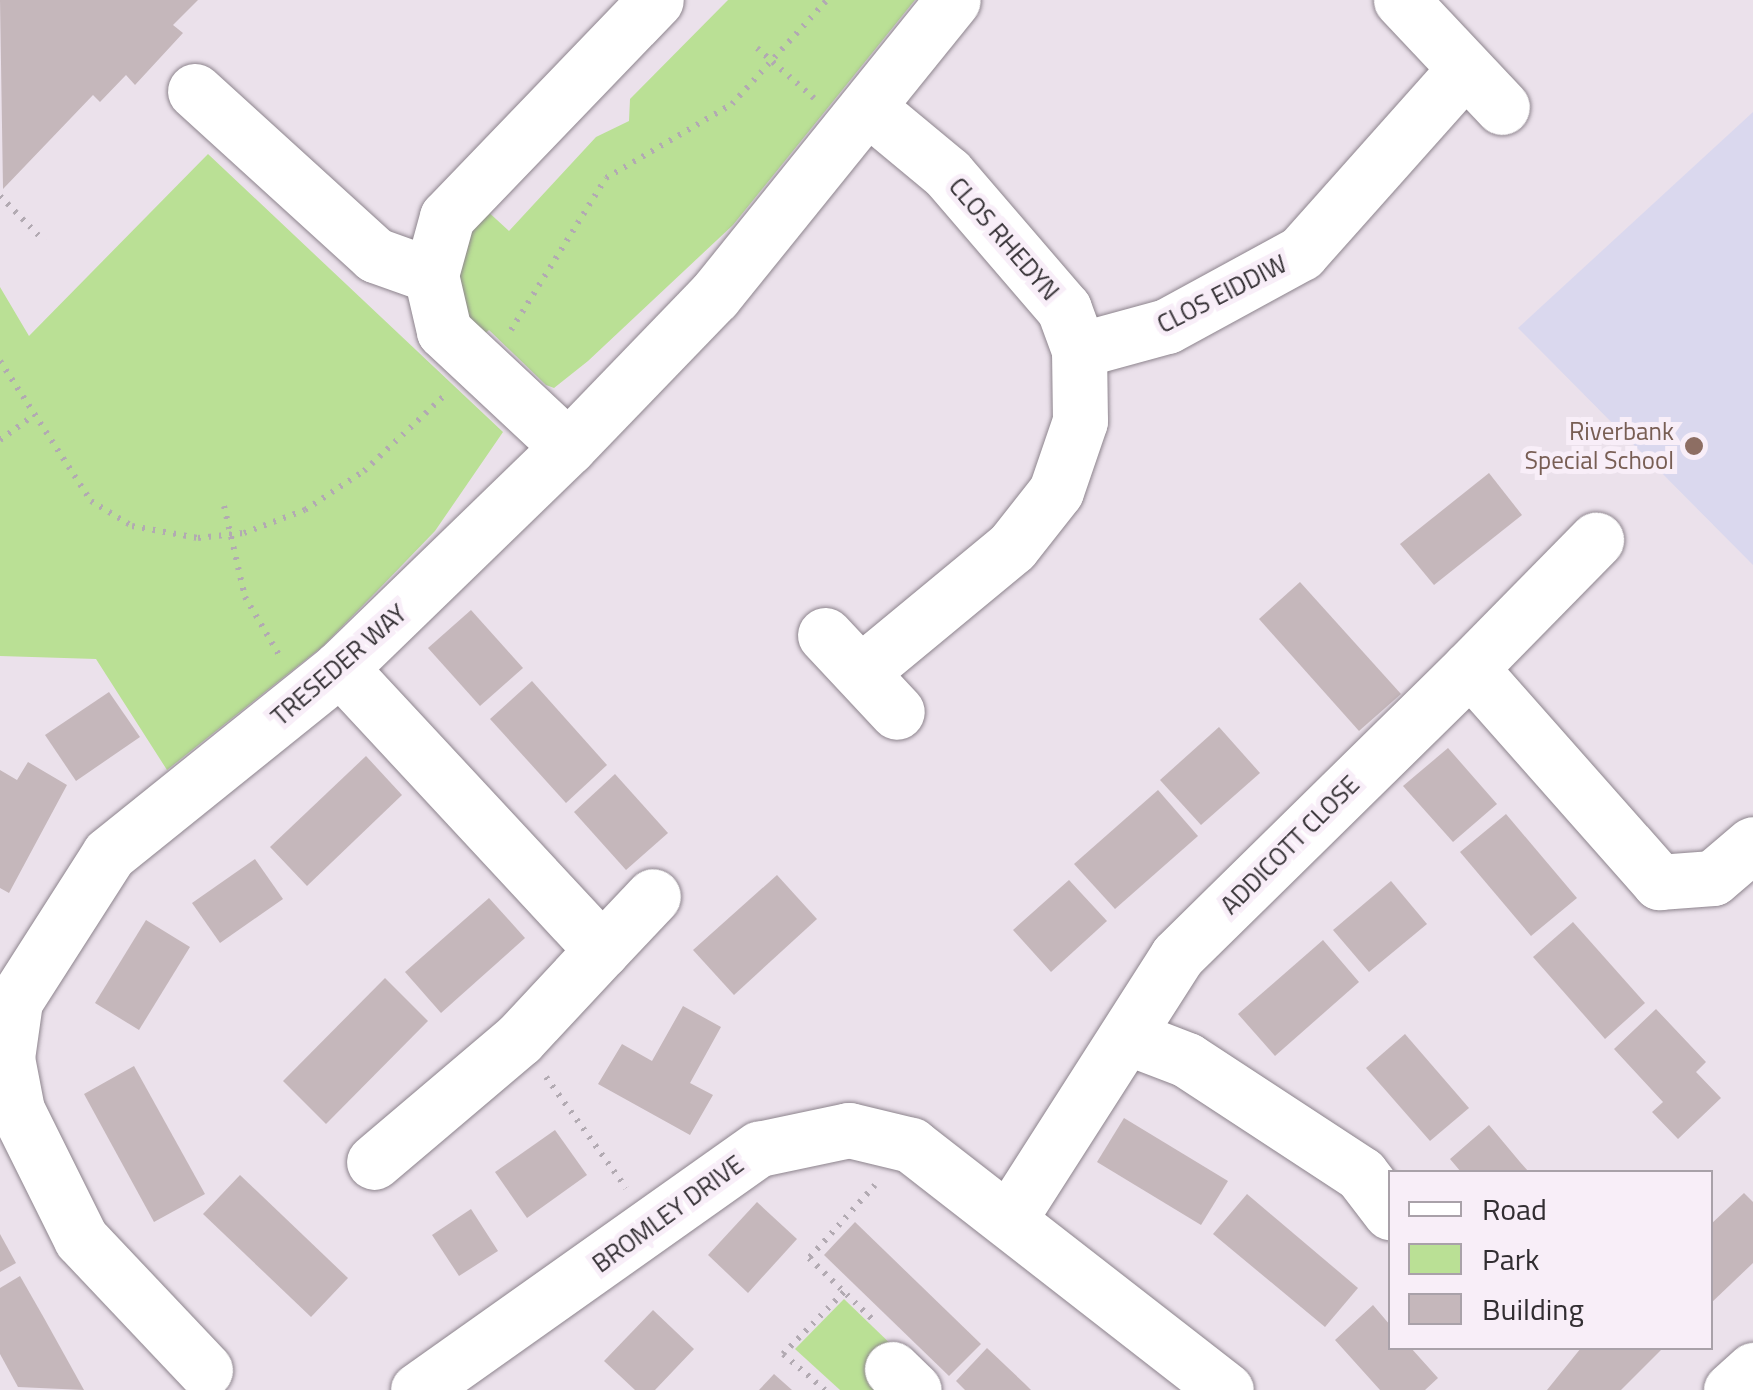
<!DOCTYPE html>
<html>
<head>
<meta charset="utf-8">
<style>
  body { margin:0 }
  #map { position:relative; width:1753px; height:1390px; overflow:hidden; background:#ebe1eb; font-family:"Titillium Web",sans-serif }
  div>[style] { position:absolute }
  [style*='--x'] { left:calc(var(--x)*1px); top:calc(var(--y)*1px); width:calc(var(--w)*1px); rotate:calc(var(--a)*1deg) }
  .education>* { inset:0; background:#dad8ee }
  .green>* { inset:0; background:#bae095 }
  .building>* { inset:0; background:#c5b7bb }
  .path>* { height:6px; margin-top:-3px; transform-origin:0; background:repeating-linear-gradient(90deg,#b2aab2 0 2.5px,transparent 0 10.5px) }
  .roads { filter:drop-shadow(0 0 2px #8d848d) drop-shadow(0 0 2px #8d848d) }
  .minor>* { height:55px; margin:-27.5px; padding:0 27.5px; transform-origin:27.5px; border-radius:27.5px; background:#fff }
  .dots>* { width:28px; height:28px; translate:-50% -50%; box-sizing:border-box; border:5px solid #f8eef8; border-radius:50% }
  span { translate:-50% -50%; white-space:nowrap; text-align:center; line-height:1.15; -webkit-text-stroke:10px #f8eef8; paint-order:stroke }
  .street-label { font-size:25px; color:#322e32 }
  .education-label { font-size:25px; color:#785e54 }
  .right { translate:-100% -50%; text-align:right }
  .legend { position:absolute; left:1388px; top:1170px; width:325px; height:180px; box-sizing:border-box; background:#f8eef8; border:2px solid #a9a1a9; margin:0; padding:12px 18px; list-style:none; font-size:30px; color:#322e32 }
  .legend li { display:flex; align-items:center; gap:20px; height:50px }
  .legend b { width:50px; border:2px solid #a9a1a9 }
</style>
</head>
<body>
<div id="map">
  <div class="education">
    <div style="clip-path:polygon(1753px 112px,1753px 565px,1518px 328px)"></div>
  </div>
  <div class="green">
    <div style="clip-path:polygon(728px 0,915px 0,733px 225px,588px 361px,554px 388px,546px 385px,489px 330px,478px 340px,454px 302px,465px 230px,484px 208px,509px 231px,596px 137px,629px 121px,630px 99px)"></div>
    <div style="clip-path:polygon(208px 154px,503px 432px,435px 531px,378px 590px,323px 646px,167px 770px,96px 659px,0 656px,0 287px,29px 336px)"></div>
    <div style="clip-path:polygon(844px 1299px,899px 1352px,886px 1390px,840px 1390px,795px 1349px)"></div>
  </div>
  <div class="building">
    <div style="clip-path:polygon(0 0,198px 0,173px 25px,183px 33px,135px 85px,126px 75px,100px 102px,93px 95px,3px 189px)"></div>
    <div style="clip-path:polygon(1489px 473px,1522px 515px,1434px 585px,1400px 544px)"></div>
    <div style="clip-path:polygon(1300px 582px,1401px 694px,1359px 731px,1259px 619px)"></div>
    <div style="clip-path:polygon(471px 610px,523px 668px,480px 706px,428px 648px)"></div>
    <div style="clip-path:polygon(532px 681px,607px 765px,566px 803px,490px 719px)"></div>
    <div style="clip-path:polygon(109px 692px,140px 737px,76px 781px,45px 735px)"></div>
    <div style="clip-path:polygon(1219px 727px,1260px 773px,1201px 825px,1160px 780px)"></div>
    <div style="clip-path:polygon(1448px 748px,1497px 804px,1453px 842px,1403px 786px)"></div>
    <div style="clip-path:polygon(366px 756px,402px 795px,307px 886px,270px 847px)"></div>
    <div style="clip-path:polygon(28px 762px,67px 785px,9px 893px,0 888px,0 770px,17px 780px)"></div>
    <div style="clip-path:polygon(615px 774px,668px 833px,626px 870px,574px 812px)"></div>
    <div style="clip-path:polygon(1158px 790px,1198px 836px,1115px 909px,1074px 864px)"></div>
    <div style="clip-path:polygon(1506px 814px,1577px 898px,1531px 936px,1460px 852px)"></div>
    <div style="clip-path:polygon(255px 859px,283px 899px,220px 943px,192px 903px)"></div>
    <div style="clip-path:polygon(777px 875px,817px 919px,734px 995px,693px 950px)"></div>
    <div style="clip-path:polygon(1069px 880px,1107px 921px,1051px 972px,1013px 930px)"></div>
    <div style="clip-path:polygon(1391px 881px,1427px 924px,1369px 972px,1333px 930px)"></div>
    <div style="clip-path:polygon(489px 898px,525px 938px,441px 1013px,405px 972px)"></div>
    <div style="clip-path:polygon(146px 920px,190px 947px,139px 1030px,95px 1003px)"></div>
    <div style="clip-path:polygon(1573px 922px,1645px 1003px,1605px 1039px,1533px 957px)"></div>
    <div style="clip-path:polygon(1323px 940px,1359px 982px,1275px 1056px,1238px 1014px)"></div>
    <div style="clip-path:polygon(385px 978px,428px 1021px,326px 1124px,283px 1081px)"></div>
    <div style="clip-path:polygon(683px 1006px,721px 1027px,690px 1083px,713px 1095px,690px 1135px,598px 1084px,622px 1044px,652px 1061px)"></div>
    <div style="clip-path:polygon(1656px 1009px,1706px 1062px,1696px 1072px,1721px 1098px,1678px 1139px,1652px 1112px,1663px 1102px,1614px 1049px)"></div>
    <div style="clip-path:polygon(1405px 1034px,1469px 1108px,1430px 1141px,1366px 1068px)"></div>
    <div style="clip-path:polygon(134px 1066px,205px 1194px,154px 1222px,84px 1094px)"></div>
    <div style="clip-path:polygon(1124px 1118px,1228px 1181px,1201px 1225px,1097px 1162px)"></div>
    <div style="clip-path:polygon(1489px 1125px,1520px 1162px,1529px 1172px,1461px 1172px,1450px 1159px)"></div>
    <div style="clip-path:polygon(555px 1130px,587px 1175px,527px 1218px,495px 1172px)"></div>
    <div style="clip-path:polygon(240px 1175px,348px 1278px,311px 1317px,203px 1214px)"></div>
    <div style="clip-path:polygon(1744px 1193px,1753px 1202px,1753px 1263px,1710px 1304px,1710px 1225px)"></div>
    <div style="clip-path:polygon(1247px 1194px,1358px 1288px,1325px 1327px,1213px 1234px)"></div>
    <div style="clip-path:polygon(757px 1202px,797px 1239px,748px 1293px,708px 1255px)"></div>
    <div style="clip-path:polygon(471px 1209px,498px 1251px,459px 1276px,432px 1235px)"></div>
    <div style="clip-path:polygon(855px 1222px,981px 1344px,949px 1376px,824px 1255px)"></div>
    <div style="clip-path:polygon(0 1234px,16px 1263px,0 1272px)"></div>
    <div style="clip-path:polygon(20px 1276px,44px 1318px,84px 1390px,18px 1387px,0 1354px,0 1288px)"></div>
    <div style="clip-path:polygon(1373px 1305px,1390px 1325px,1390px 1348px,1411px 1348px,1438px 1378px,1425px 1390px,1380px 1390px,1335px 1340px)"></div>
    <div style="clip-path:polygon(653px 1310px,694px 1349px,655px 1390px,635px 1390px,604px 1361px)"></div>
    <div style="clip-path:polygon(987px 1348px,1025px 1384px,1031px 1390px,965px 1390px,956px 1381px)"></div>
    <div style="clip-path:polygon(1581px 1348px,1663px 1348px,1621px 1390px,1547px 1390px)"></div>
    <div style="clip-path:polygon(774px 1374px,792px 1390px,759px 1390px)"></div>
  </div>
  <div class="path">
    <div style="--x:757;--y:48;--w:76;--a:41.3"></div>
    <div style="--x:0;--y:196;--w:63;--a:45.6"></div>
    <div style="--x:511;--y:330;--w:179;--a:-58"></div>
    <div style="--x:606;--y:178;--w:146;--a:-30.4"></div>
    <div style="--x:732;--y:104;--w:141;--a:-47.6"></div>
    <div style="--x:0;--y:361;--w:167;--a:57"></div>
    <div style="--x:91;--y:501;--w:48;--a:31.4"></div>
    <div style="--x:132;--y:526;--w:67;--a:10.3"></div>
    <div style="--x:198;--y:538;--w:46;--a:-6.2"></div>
    <div style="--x:244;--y:533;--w:65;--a:-20.7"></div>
    <div style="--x:305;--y:510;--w:71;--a:-33.5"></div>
    <div style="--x:364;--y:471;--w:112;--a:-43.2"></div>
    <div style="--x:0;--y:440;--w:42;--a:-36.3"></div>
    <div style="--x:224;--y:506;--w:93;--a:77"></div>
    <div style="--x:245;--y:597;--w:71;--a:59.5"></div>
    <div style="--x:546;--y:1077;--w:137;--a:54.2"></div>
    <div style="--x:875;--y:1185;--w:98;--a:132.1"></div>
    <div style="--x:809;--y:1258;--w:93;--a:44.1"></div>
    <div style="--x:825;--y:1390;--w:55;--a:-139.4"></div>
    <div style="--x:783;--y:1354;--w:87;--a:-45.5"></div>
  </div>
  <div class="roads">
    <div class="minor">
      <div style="--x:1401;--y:0;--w:147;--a:46.7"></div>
      <div style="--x:195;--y:91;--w:244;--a:42.3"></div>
      <div style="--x:375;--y:255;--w:59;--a:19.7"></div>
      <div style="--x:1079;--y:350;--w:91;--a:-15.3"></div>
      <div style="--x:1167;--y:326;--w:153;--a:-28.6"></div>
      <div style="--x:1301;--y:253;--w:245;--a:-48.3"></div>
      <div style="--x:568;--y:447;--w:170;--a:-136.9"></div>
      <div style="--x:444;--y:331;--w:57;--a:-103.1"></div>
      <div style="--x:431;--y:275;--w:60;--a:-74.6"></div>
      <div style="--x:447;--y:217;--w:301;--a:-46.1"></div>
      <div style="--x:825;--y:635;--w:105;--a:46.9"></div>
      <div style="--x:340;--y:668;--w:385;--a:47.1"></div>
      <div style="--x:602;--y:950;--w:122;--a:133"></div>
      <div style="--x:519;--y:1039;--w:190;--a:139.7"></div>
      <div style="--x:1470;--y:668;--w:180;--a:-45.5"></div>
      <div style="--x:862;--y:671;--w:195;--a:-39.6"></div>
      <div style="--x:1012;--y:547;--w:71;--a:-51.8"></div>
      <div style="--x:1056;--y:491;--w:74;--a:-71.1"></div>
      <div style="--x:1080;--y:421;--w:71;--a:-90.8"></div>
      <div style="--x:1079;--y:350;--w:44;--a:-110.1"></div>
      <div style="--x:1064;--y:309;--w:179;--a:-130.7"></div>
      <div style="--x:947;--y:173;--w:100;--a:-140.3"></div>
      <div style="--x:602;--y:950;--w:74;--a:-46.6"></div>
      <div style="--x:1130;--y:1038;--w:61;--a:21.1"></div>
      <div style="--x:1187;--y:1060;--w:208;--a:33.2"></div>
      <div style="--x:1361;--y:1174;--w:48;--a:52.7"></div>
      <div style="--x:1009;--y:1219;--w:312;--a:-57.4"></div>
      <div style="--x:1177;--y:956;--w:411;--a:-44.5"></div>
      <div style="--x:1470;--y:668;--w:286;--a:48.5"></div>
      <div style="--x:1659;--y:882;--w:54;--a:-4.2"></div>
      <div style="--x:1713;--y:878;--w:52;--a:-40.4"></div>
      <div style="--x:892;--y:1369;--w:30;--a:44"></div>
      <div style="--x:205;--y:1370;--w:180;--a:-133.4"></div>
      <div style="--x:81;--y:1239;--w:144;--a:-116.4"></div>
      <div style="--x:17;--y:1110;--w:53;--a:-100.9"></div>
      <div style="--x:7;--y:1058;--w:58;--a:-82"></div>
      <div style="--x:15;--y:1001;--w:174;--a:-57.4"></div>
      <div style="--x:109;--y:854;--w:297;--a:-38.8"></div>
      <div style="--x:340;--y:668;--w:318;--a:-44.1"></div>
      <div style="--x:568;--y:447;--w:210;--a:-46"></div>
      <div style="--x:714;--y:296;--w:380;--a:-51.1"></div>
      <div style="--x:418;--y:1390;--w:418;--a:-35.3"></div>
      <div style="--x:759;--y:1149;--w:92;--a:-11.9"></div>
      <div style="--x:849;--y:1130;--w:64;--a:13.6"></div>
      <div style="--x:911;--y:1145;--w:399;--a:37.9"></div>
      <div style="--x:1731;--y:1390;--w:30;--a:-42"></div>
    </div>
  </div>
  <div class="dots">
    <div style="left:1694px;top:446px;background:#8d6e63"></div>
  </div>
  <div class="street-label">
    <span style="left:1004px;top:239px;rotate:49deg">CLOS RHEDYN</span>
    <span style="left:1222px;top:294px;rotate:-27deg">CLOS EIDDIW</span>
    <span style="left:339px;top:665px;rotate:-41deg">TRESEDER WAY</span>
    <span style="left:1290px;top:845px;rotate:-45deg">ADDICOTT CLOSE</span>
    <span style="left:668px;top:1214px;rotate:-36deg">BROMLEY DRIVE</span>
  </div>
  <div class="education-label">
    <span class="right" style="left:1674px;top:446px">Riverbank<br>Special School</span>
  </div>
  <ul class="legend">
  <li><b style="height:12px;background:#fff"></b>Road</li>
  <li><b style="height:28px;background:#bae095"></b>Park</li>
  <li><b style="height:28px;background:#c5b7bb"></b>Building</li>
  </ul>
</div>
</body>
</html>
